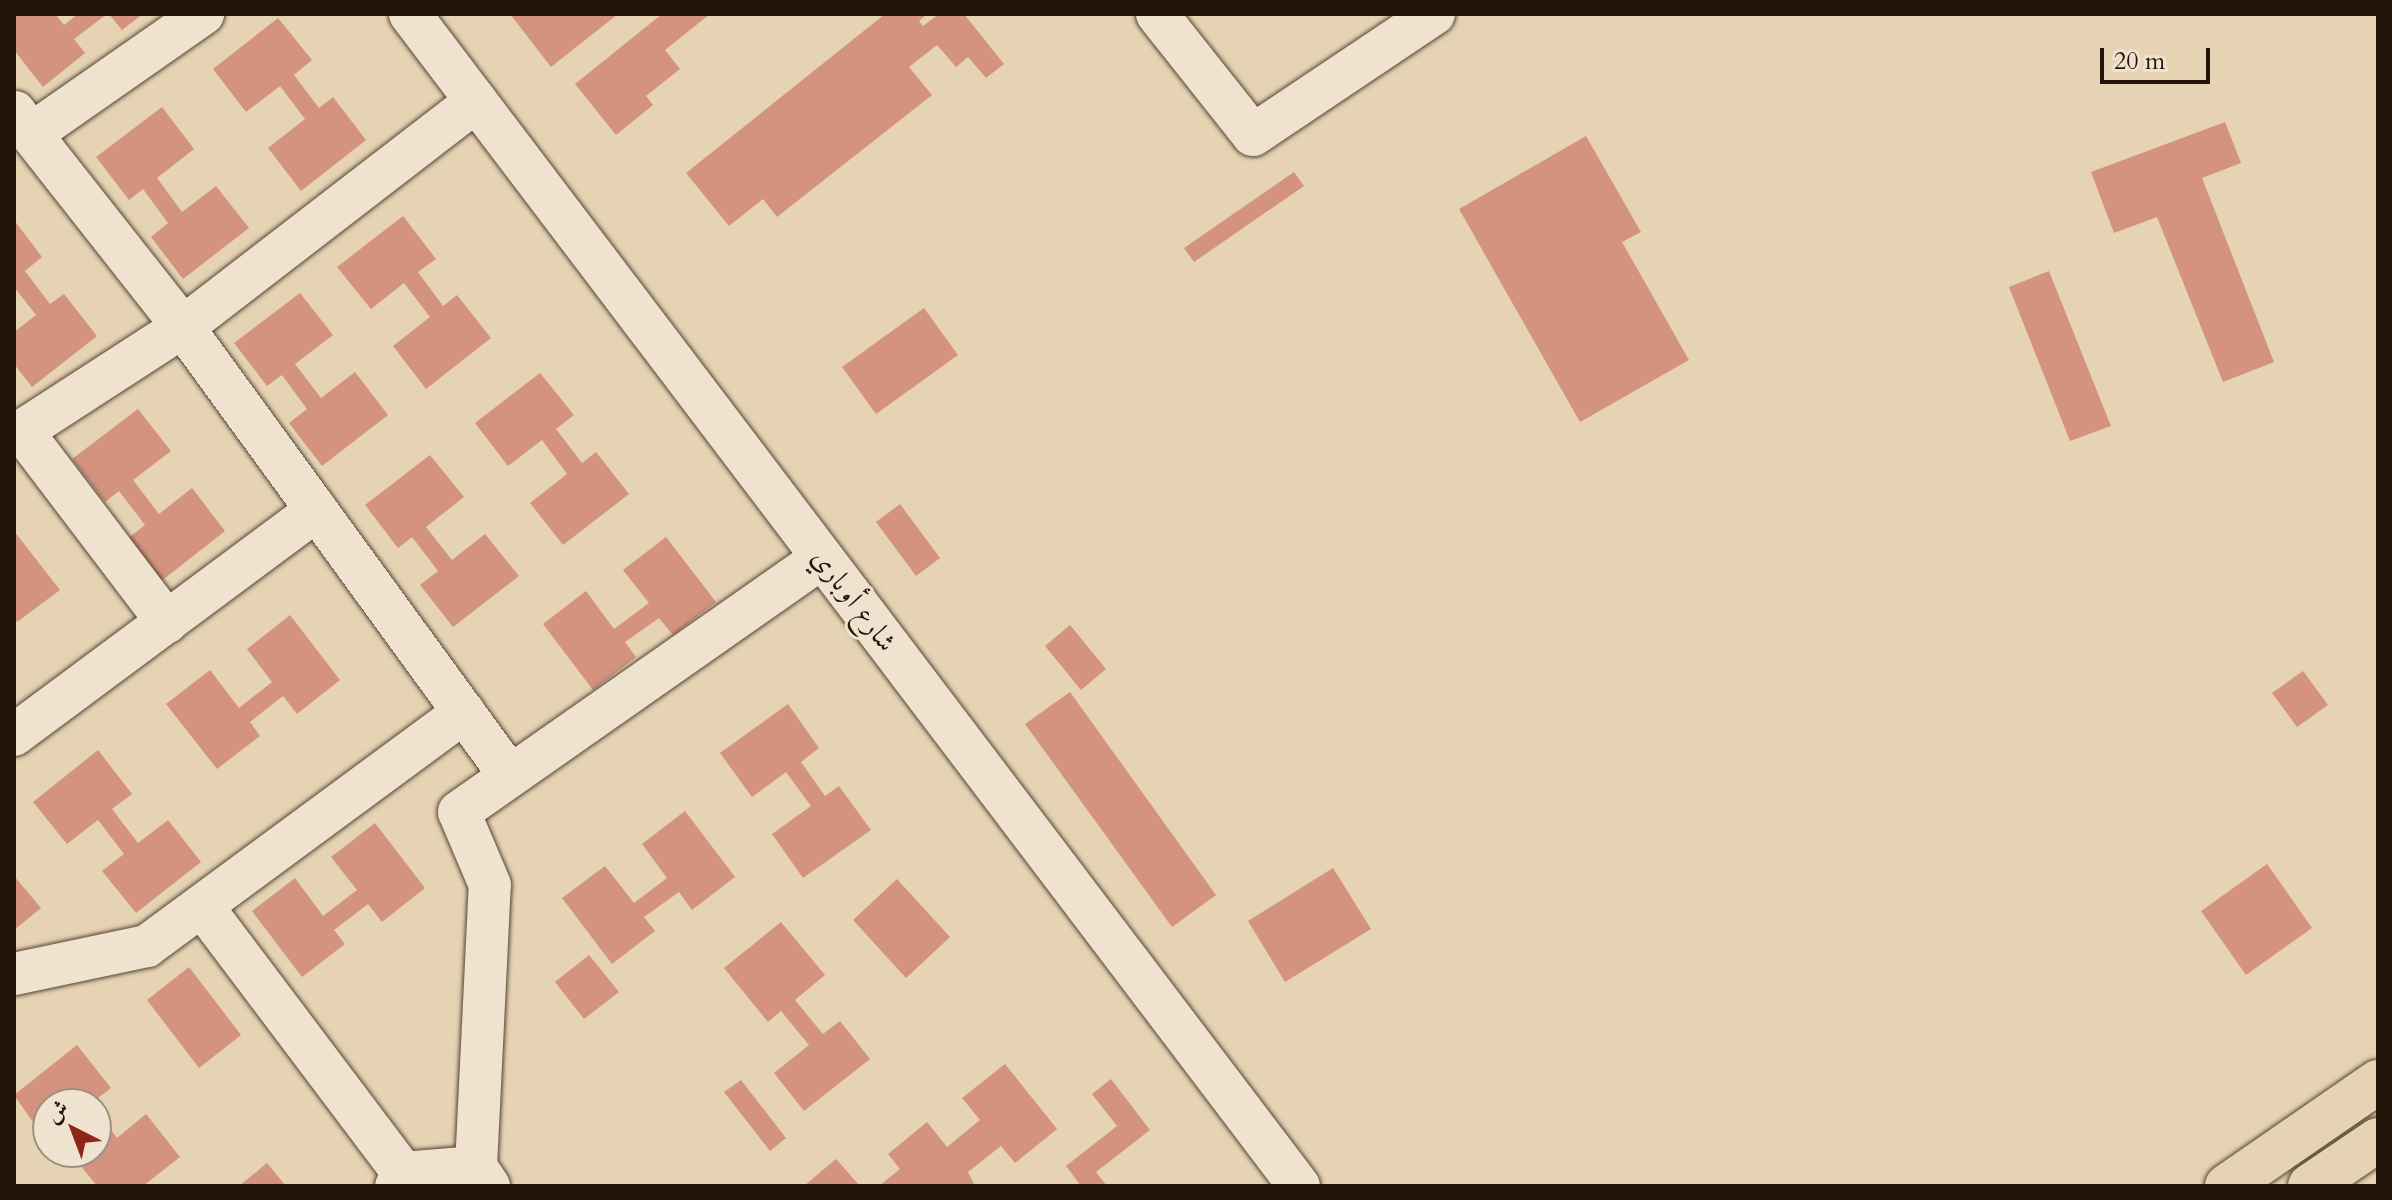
<!DOCTYPE html>
<html>
<head>
<meta charset="utf-8">
<style>
  body { margin:0 }
  #map { position:relative; width:2392px; height:1200px; overflow:hidden; background:#e6d3b3; font-family:Cardo,Amiri,serif }
  div>[style] { position:absolute }
  [style*='--x'] { left:calc(var(--x)*1px); top:calc(var(--y)*1px); width:calc(var(--w)*1px); rotate:calc(var(--a)*1deg) }
  .building>* { inset:0; background:#d3937f }
  .roads { filter:drop-shadow(0 0 2px #544435) drop-shadow(0 0 2px #544435) }
  .minor>* { height:42px; margin:-21px; padding:0 21px; transform-origin:21px; border-radius:21px; background:#efe2ce }
  .trunk>* { height:44px; margin:-22px; padding:0 22px; transform-origin:22px; border-radius:22px; background:#e6d3b3 }
  span { translate:-50% -50%; white-space:nowrap; text-align:center; line-height:1.15; -webkit-text-stroke:6px #efe2ce; paint-order:stroke }
  .street-label { font-size:28px; color:#24150b }
  .frame { position:absolute; inset:0; border:16px solid #24150b; pointer-events:none }
  .north { position:absolute; left:32px; top:1088px; width:80px; height:80px; box-sizing:border-box; background:#efe2ce; border:2px solid #9e9080; border-radius:50%; rotate:318deg; font-size:22px; font-weight:700; line-height:32px; text-align:center; color:#24150b }
  .north::after { content:''; display:block; margin:auto; width:28px; height:36px; background:#8f2418; clip-path:polygon(50% 0,100% 100%,50% 72%,0 100%) }
  .scale { position:absolute; left:2100px; top:48px; width:110px; height:36px; box-sizing:border-box; border:4px solid #24150b; border-top:0; padding-left:10px; font-size:24px; line-height:28px; white-space:nowrap; color:#24150b; -webkit-text-stroke:6px #efe2ce; paint-order:stroke }
</style>
</head>
<body>
<div id="map">
  <div class="building">
    <div style="clip-path:polygon(14px 14px,55px 14px,64px 25px,78px 14px,107px 14px,74px 39px,85px 53px,43px 87px,14px 50px)"></div>
    <div style="clip-path:polygon(109px 14px,143px 14px,122px 30px)"></div>
    <div style="clip-path:polygon(510px 14px,618px 14px,551px 67px)"></div>
    <div style="clip-path:polygon(662px 14px,710px 14px,665px 50px,680px 69px,646px 96px,653px 105px,616px 135px,575px 84px)"></div>
    <div style="clip-path:polygon(885px 14px,927px 14px,919px 21px,923px 26px,939px 14px,964px 14px,1004px 64px,986px 78px,968px 57px,956px 67px,937px 45px,909px 67px,932px 95px,777px 217px,763px 199px,729px 226px,686px 173px)"></div>
    <div style="clip-path:polygon(278px 18px,312px 60px,294px 75px,319px 108px,333px 97px,366px 140px,301px 191px,268px 148px,305px 119px,280px 86px,246px 112px,213px 69px)"></div>
    <div style="clip-path:polygon(162px 107px,194px 149px,157px 178px,182px 212px,216px 186px,249px 228px,183px 279px,151px 237px,168px 223px,143px 189px,129px 200px,96px 157px)"></div>
    <div style="clip-path:polygon(2225px 122px,2241px 163px,2202px 178px,2274px 362px,2223px 382px,2157px 217px,2114px 233px,2091px 172px)"></div>
    <div style="clip-path:polygon(1586px 136px,1641px 232px,1622px 242px,1689px 360px,1580px 422px,1459px 209px)"></div>
    <div style="clip-path:polygon(1294px 172px,1304px 186px,1194px 262px,1184px 248px)"></div>
    <div style="clip-path:polygon(403px 216px,436px 259px,418px 272px,443px 306px,457px 295px,491px 338px,426px 389px,393px 346px,430px 317px,404px 283px,371px 309px,337px 267px)"></div>
    <div style="clip-path:polygon(14px 220px,42px 257px,25px 271px,50px 304px,64px 294px,97px 336px,32px 387px,14px 364px,14px 332px,36px 315px,14px 287px)"></div>
    <div style="clip-path:polygon(2049px 271px,2111px 426px,2070px 441px,2009px 287px)"></div>
    <div style="clip-path:polygon(300px 293px,333px 335px,295px 364px,321px 398px,355px 372px,388px 415px,322px 466px,289px 423px,307px 409px,282px 375px,267px 386px,234px 343px)"></div>
    <div style="clip-path:polygon(924px 308px,958px 355px,876px 414px,842px 367px)"></div>
    <div style="clip-path:polygon(540px 373px,574px 415px,556px 429px,582px 463px,596px 452px,629px 494px,563px 545px,530px 503px,567px 474px,542px 440px,508px 466px,475px 423px)"></div>
    <div style="clip-path:polygon(138px 409px,171px 451px,133px 480px,159px 514px,192px 488px,225px 531px,160px 582px,127px 539px,145px 525px,119px 491px,105px 502px,72px 459px)"></div>
    <div style="clip-path:polygon(430px 455px,464px 497px,426px 527px,452px 560px,485px 534px,519px 576px,453px 627px,420px 585px,438px 571px,412px 537px,398px 548px,365px 505px)"></div>
    <div style="clip-path:polygon(900px 504px,940px 558px,916px 576px,876px 522px)"></div>
    <div style="clip-path:polygon(14px 531px,60px 590px,17px 622px,14px 619px)"></div>
    <div style="clip-path:polygon(666px 537px,716px 602px,673px 635px,659px 618px,625px 642px,636px 657px,593px 690px,543px 624px,586px 591px,614px 629px,649px 603px,623px 570px)"></div>
    <div style="clip-path:polygon(290px 615px,340px 680px,297px 714px,283px 696px,250px 722px,260px 736px,217px 769px,166px 704px,210px 670px,239px 708px,272px 682px,247px 649px)"></div>
    <div style="clip-path:polygon(1070px 625px,1106px 669px,1081px 690px,1045px 646px)"></div>
    <div style="clip-path:polygon(2303px 671px,2328px 705px,2297px 727px,2272px 693px)"></div>
    <div style="clip-path:polygon(1070px 692px,1216px 895px,1172px 927px,1025px 724px)"></div>
    <div style="clip-path:polygon(788px 704px,819px 748px,801px 762px,825px 796px,839px 786px,871px 830px,803px 878px,772px 834px,811px 806px,786px 772px,752px 797px,720px 753px)"></div>
    <div style="clip-path:polygon(98px 750px,132px 794px,112px 809px,138px 843px,168px 820px,201px 862px,136px 913px,102px 871px,124px 854px,98px 820px,67px 844px,33px 802px)"></div>
    <div style="clip-path:polygon(685px 811px,735px 877px,692px 910px,679px 892px,644px 917px,655px 931px,612px 964px,562px 898px,605px 866px,634px 903px,667px 878px,642px 844px)"></div>
    <div style="clip-path:polygon(375px 823px,425px 888px,382px 922px,368px 904px,334px 930px,345px 944px,302px 977px,252px 911px,295px 878px,323px 916px,357px 890px,331px 857px)"></div>
    <div style="clip-path:polygon(2267px 864px,2312px 928px,2246px 975px,2201px 911px)"></div>
    <div style="clip-path:polygon(1333px 868px,1371px 929px,1285px 982px,1248px 921px)"></div>
    <div style="clip-path:polygon(14px 876px,41px 908px,14px 930px)"></div>
    <div style="clip-path:polygon(897px 879px,950px 937px,906px 978px,853px 920px)"></div>
    <div style="clip-path:polygon(781px 922px,825px 975px,795px 1000px,823px 1034px,840px 1021px,870px 1059px,804px 1111px,774px 1073px,809px 1045px,781px 1011px,768px 1022px,724px 968px)"></div>
    <div style="clip-path:polygon(589px 955px,619px 992px,584px 1019px,555px 982px)"></div>
    <div style="clip-path:polygon(189px 967px,241px 1035px,199px 1068px,147px 1000px)"></div>
    <div style="clip-path:polygon(77px 1045px,111px 1088px,90px 1104px,48px 1104px,45px 1139px,14px 1095px)"></div>
    <div style="clip-path:polygon(1005px 1064px,1057px 1129px,1015px 1163px,1001px 1146px,968px 1172px,975px 1186px,879px 1186px,900px 1169px,888px 1154px,927px 1122px,947px 1147px,980px 1120px,962px 1098px)"></div>
    <div style="clip-path:polygon(1111px 1079px,1150px 1130px,1096px 1172px,1107px 1186px,1081px 1186px,1066px 1166px,1117px 1126px,1092px 1094px)"></div>
    <div style="clip-path:polygon(741px 1080px,786px 1138px,770px 1151px,724px 1092px)"></div>
    <div style="clip-path:polygon(96px 1110px,117px 1138px,146px 1114px,180px 1157px,143px 1186px,97px 1186px,81px 1166px,103px 1148px,96px 1139px)"></div>
    <div style="clip-path:polygon(836px 1159px,860px 1186px,804px 1186px)"></div>
    <div style="clip-path:polygon(267px 1163px,286px 1186px,239px 1186px)"></div>
  </div>
  <div class="roads">
    <div class="minor">
      <div style="--x:410;--y:14;--w:1471;--a:52.82"></div>
      <div style="--x:1157;--y:14;--w:154;--a:51.6"></div>
      <div style="--x:1253;--y:135;--w:218;--a:-33.8"></div>
      <div style="--x:15;--y:112;--w:27;--a:54"></div>
      <div style="--x:31;--y:134;--w:210;--a:-34.9"></div>
      <div style="--x:31;--y:134;--w:246;--a:51.8"></div>
      <div style="--x:183;--y:327;--w:555;--a:53.93"></div>
      <div style="--x:22;--y:431;--w:192;--a:-32.9"></div>
      <div style="--x:183;--y:327;--w:370;--a:-37.6"></div>
      <div style="--x:22;--y:431;--w:240;--a:52.8"></div>
      <div style="--x:14;--y:735;--w:377;--a:-36.6"></div>
      <div style="--x:202;--y:906;--w:334;--a:53"></div>
      <div style="--x:403;--y:1173;--w:15;--a:118"></div>
      <div style="--x:14;--y:974;--w:136;--a:-11.9"></div>
      <div style="--x:147;--y:946;--w:394;--a:-36.4"></div>
      <div style="--x:403;--y:1173;--w:73;--a:-4.7"></div>
      <div style="--x:489;--y:1186;--w:23;--a:-124"></div>
      <div style="--x:476;--y:1167;--w:282;--a:-87.2"></div>
      <div style="--x:490;--y:885;--w:79;--a:-113"></div>
      <div style="--x:459;--y:812;--w:443;--a:-35"></div>
    </div>
    <div class="trunk">
      <div style="--x:2227;--y:1186;--w:183;--a:-34.6"></div>
      <div style="--x:2310;--y:1186;--w:82;--a:-34.1"></div>
    </div>
  </div>
  <div class="street-label">
    <span style="left:854px;top:600px;rotate:53deg">شارع أوباري</span>
  </div>
  <div class="frame"></div>
  <div class="north">ش</div>
  <div class="scale">20 m</div>
</div>
</body>
</html>
